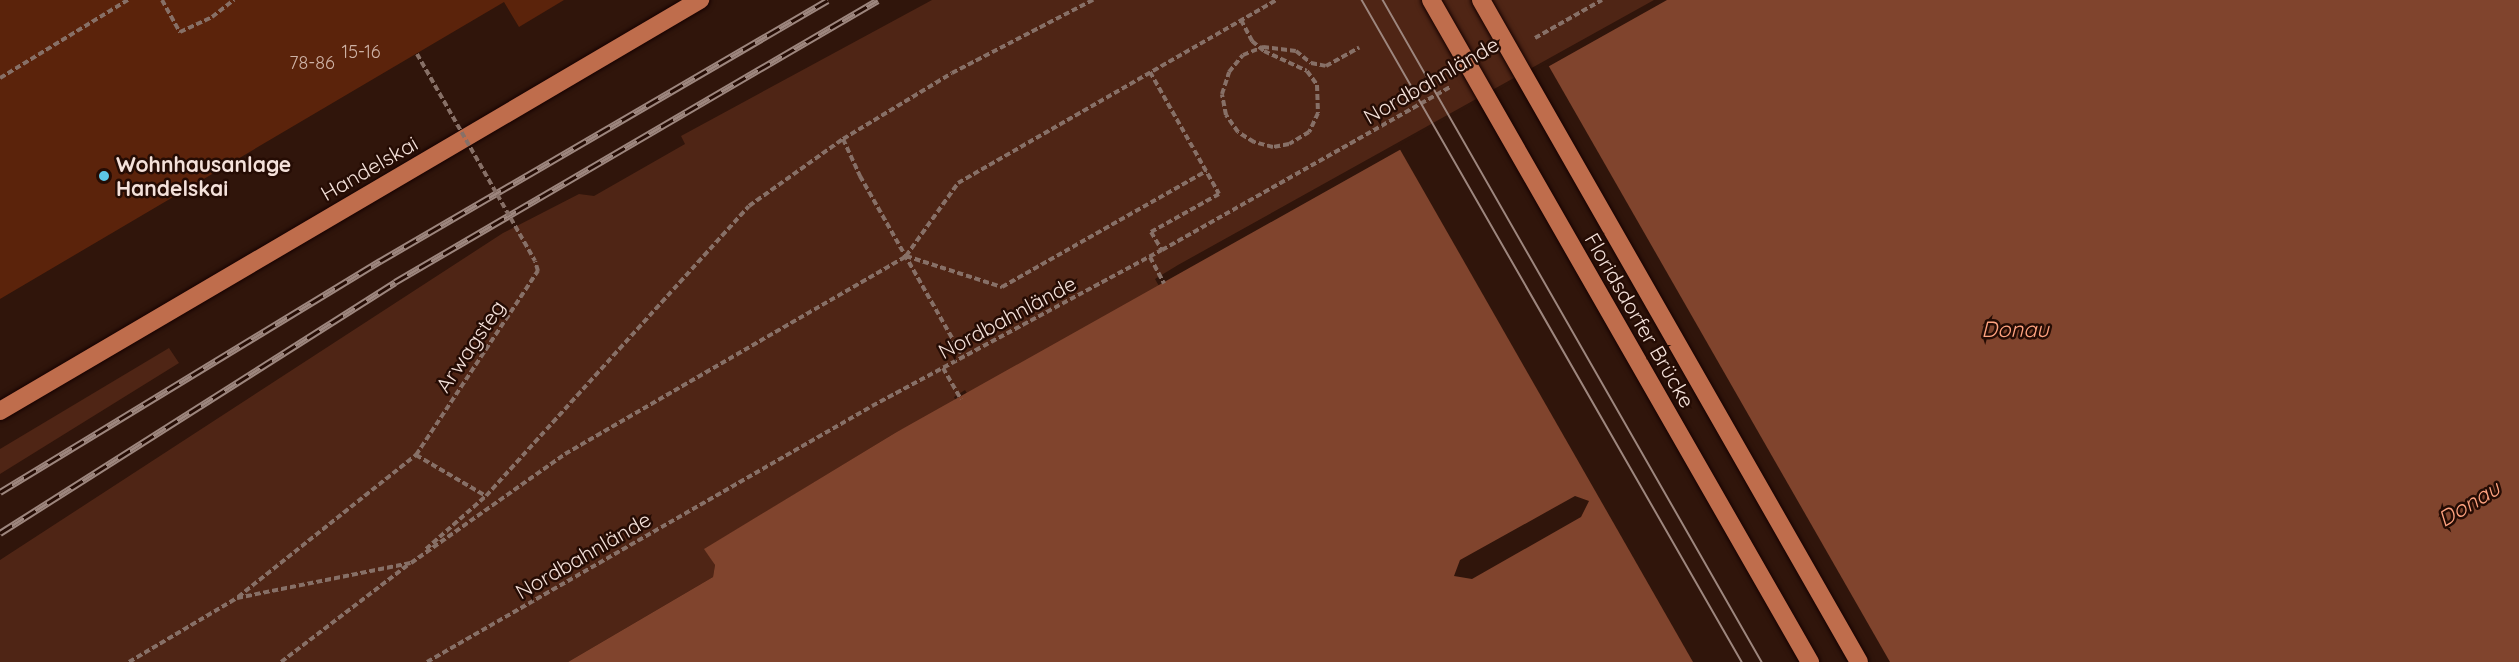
<!DOCTYPE html>
<html>
<head>
<meta charset="utf-8">
<style>
  body { margin:0 }
  #map { position:relative; width:2519px; height:662px; overflow:hidden; background:#30150b; font-family:Quicksand,sans-serif }
  div>[style] { position:absolute }
  [style*='--x'] { left:calc(var(--x)*1px); top:calc(var(--y)*1px); width:calc(var(--w)*1px); rotate:calc(var(--a)*1deg) }
  .green>* { inset:0; background:#4f2515 }
  .water>* { inset:0; background:#80442d }
  .pier>* { inset:0; background:#30150b }
  .building>* { inset:0; background:#5b230b }
  .path>* { height:4px; margin-top:-2px; transform-origin:0; background:repeating-linear-gradient(90deg,#877067 0 6px,transparent 0 9px) }
  .roads { filter:drop-shadow(0 0 2px #160200) drop-shadow(0 0 2px #160200) }
  .major>* { height:18px; margin:-9px; padding:0 9px; transform-origin:9px; border-radius:9px; background:#bf6d4c }
  .tram>* { height:1.5px; margin:-0.75px; padding:0 0.75px; transform-origin:0.75px; border-radius:0.75px; background:#9d867e }
  .rail>* { height:7px; margin-top:-3.5px; transform-origin:0; background:repeating-linear-gradient(90deg,#250c04 0 14px,#9d867e 0 28px); box-sizing:border-box; border-block:2px solid #9d867e }
  .path-bridge>* { height:4px; margin-top:-2px; transform-origin:0; background:repeating-linear-gradient(90deg,#877067 0 6px,transparent 0 9px) }
  .bridges { filter:drop-shadow(0 0 2px #160200) drop-shadow(0 0 2px #160200) }
  .major-bridge>* { height:18px; margin:-9px; padding:0 9px; transform-origin:9px; border-radius:9px; background:#bf6d4c }
  .dots>* { width:16px; height:16px; translate:-50% -50%; box-sizing:border-box; border:3px solid #250c04; border-radius:50% }
  span { translate:-50% -50%; white-space:nowrap; text-align:center; line-height:1.15; -webkit-text-stroke:5px #250c04; paint-order:stroke }
  .number-label { font-size:18px; color:#ceb2a6 }
  .number-label span { -webkit-text-stroke-width:0 }
  .street-label { font-size:21px; color:#f4e1da }
  .poi-label { font-size:21px; color:#f4e1da; font-weight:700 }
  .left { translate:0 -50%; text-align:left }
  .water-label { font-size:22px; color:#ffa380; font-style:italic }
</style>
</head>
<body>
<div id="map">
  <div class="green">
    <div style="clip-path:polygon(932px 0,1654px 0,1178px 265px,1155px 279px,1159px 286px,968px 395px,965px 390px,954px 397px,956px 402px,895px 433px,705px 549px,715px 565px,713px 577px,568px 662px,0 662px,0 560px,503px 233px,579px 194px,594px 196px,685px 144px,681px 136px)"></div>
    <div style="clip-path:polygon(169px 348px,179px 363px,0 474px,0 449px)"></div>
  </div>
  <div class="water">
    <div style="clip-path:polygon(evenodd,1667px 0,2519px 0,2519px 662px,568px 662px,713px 577px,715px 565px,704px 549px,895px 433px,1667px 0,1575px 496px,1589px 501px,1581px 517px,1472px 579px,1454px 576px,1460px 560px,1575px 496px)"></div>
  </div>
  <div class="pier">
    <div style="clip-path:polygon(1547px 63px,1890px 662px,1693px 662px,1398px 146px)"></div>
  </div>
  <div class="building">
    <div style="clip-path:polygon(0 0,564px 0,519px 27px,504px 2px,0 299px)"></div>
  </div>
  <div class="path">
    <div style="--x:162;--y:0;--w:37;--a:61"></div>
    <div style="--x:180;--y:32;--w:35;--a:-25"></div>
    <div style="--x:212;--y:17;--w:28;--a:-38"></div>
    <div style="--x:1241;--y:20;--w:24;--a:62"></div>
    <div style="--x:1252;--y:41;--w:16;--a:40"></div>
    <div style="--x:1264;--y:51;--w:47;--a:24.9"></div>
    <div style="--x:1307;--y:71;--w:17;--a:54"></div>
    <div style="--x:1317;--y:85;--w:28;--a:88"></div>
    <div style="--x:1535;--y:38;--w:77;--a:-29.6"></div>
    <div style="--x:1150;--y:72;--w:140;--a:60.5"></div>
    <div style="--x:1219;--y:194;--w:78;--a:150.8"></div>
    <div style="--x:1151;--y:232;--w:21;--a:59"></div>
    <div style="--x:0;--y:78;--w:150;--a:-31.4"></div>
    <div style="--x:843;--y:139;--w:41;--a:65.3"></div>
    <div style="--x:860;--y:176;--w:208;--a:60.4"></div>
    <div style="--x:906;--y:256;--w:101;--a:17.9"></div>
    <div style="--x:1002;--y:287;--w:235;--a:-29.6"></div>
    <div style="--x:1150;--y:257;--w:30;--a:62"></div>
    <div style="--x:943;--y:368;--w:36;--a:60"></div>
    <div style="--x:416;--y:455;--w:81;--a:30.4"></div>
    <div style="--x:426;--y:549;--w:80;--a:-41.5"></div>
    <div style="--x:486;--y:496;--w:391;--a:-47.8"></div>
    <div style="--x:749;--y:206;--w:115;--a:-35.5"></div>
    <div style="--x:843;--y:139;--w:127;--a:-31.2"></div>
    <div style="--x:952;--y:73;--w:159;--a:-27.4"></div>
    <div style="--x:238;--y:597;--w:228;--a:-38.6"></div>
    <div style="--x:416;--y:455;--w:221;--a:-56.5"></div>
    <div style="--x:538;--y:271;--w:10;--a:-107"></div>
    <div style="--x:129;--y:662;--w:126;--a:-30.7"></div>
    <div style="--x:237;--y:598;--w:177;--a:-11.4"></div>
    <div style="--x:411;--y:563;--w:189;--a:-35.3"></div>
    <div style="--x:565;--y:454;--w:394;--a:-30.1"></div>
    <div style="--x:906;--y:256;--w:90;--a:-54.5"></div>
    <div style="--x:958;--y:183;--w:367;--a:-29.9"></div>
    <div style="--x:281;--y:662;--w:161;--a:-37.4"></div>
    <div style="--x:427;--y:662;--w:513;--a:-29.91"></div>
    <div style="--x:872;--y:406;--w:329;--a:-28.3"></div>
    <div style="--x:1162;--y:250;--w:331;--a:-29.5"></div>
  </div>
  <div class="roads">
    <div class="major">
      <div style="--x:0;--y:411;--w:812;--a:-30.42"></div>
    </div>
  </div>
  <div class="tram">
    <div style="--x:1362;--y:0;--w:763;--a:60.14"></div>
    <div style="--x:1383;--y:0;--w:763;--a:60.21"></div>
  </div>
  <div class="rail">
    <div style="--x:0;--y:492;--w:445;--a:-31.3"></div>
    <div style="--x:380;--y:261;--w:518;--a:-30.22"></div>
    <div style="--x:0;--y:533;--w:468;--a:-32.4"></div>
    <div style="--x:395;--y:282;--w:559;--a:-30.28"></div>
  </div>
  <div class="path-bridge">
    <div style="--x:417;--y:54;--w:238;--a:60.3"></div>
    <div style="--x:1318;--y:113;--w:21;--a:115"></div>
    <div style="--x:1309;--y:132;--w:23;--a:149"></div>
    <div style="--x:1289;--y:144;--w:16;--a:169"></div>
    <div style="--x:1273;--y:147;--w:20;--a:-165"></div>
    <div style="--x:1254;--y:142;--w:19;--a:-148"></div>
    <div style="--x:1238;--y:132;--w:21;--a:-125"></div>
    <div style="--x:1226;--y:115;--w:21;--a:-101"></div>
    <div style="--x:1222;--y:94;--w:23;--a:-72"></div>
    <div style="--x:1229;--y:72;--w:22;--a:-51"></div>
    <div style="--x:1243;--y:55;--w:22;--a:-22"></div>
    <div style="--x:1263;--y:47;--w:33;--a:7"></div>
    <div style="--x:1296;--y:51;--w:19;--a:39"></div>
    <div style="--x:1311;--y:63;--w:15;--a:11"></div>
    <div style="--x:1326;--y:66;--w:38;--a:-29"></div>
  </div>
  <div class="bridges">
    <div class="major-bridge">
      <div style="--x:1431;--y:0;--w:763;--a:60.21"></div>
      <div style="--x:1481;--y:0;--w:762;--a:60.27"></div>
    </div>
  </div>
  <div class="dots">
    <div style="left:104px;top:176px;background:#5dc7e8"></div>
  </div>
  <div class="number-label">
    <span style="left:361px;top:52px">15-16</span>
    <span style="left:312px;top:63px">78-86</span>
  </div>
  <div class="street-label">
    <span style="left:1431px;top:80px;rotate:-30deg">Nordbahnlände</span>
    <span style="left:369px;top:168px;rotate:-30deg">Handelskai</span>
    <span style="left:1007px;top:317px;rotate:-28deg">Nordbahnlände</span>
    <span style="left:1640px;top:320px;rotate:60deg">Floridsdorfer Brücke</span>
    <span style="left:470px;top:346px;rotate:-56deg">Arwagsteg</span>
    <span style="left:583px;top:555px;rotate:-30deg">Nordbahnlände</span>
  </div>
  <div class="poi-label">
    <span class="left" style="left:116px;top:176px">Wohnhausanlage<br>Handelskai</span>
  </div>
  <div class="water-label">
    <span style="left:2015px;top:330px">Donau</span>
    <span style="left:2469px;top:504px;rotate:-31deg">Donau</span>
  </div>
</div>
</body>
</html>
